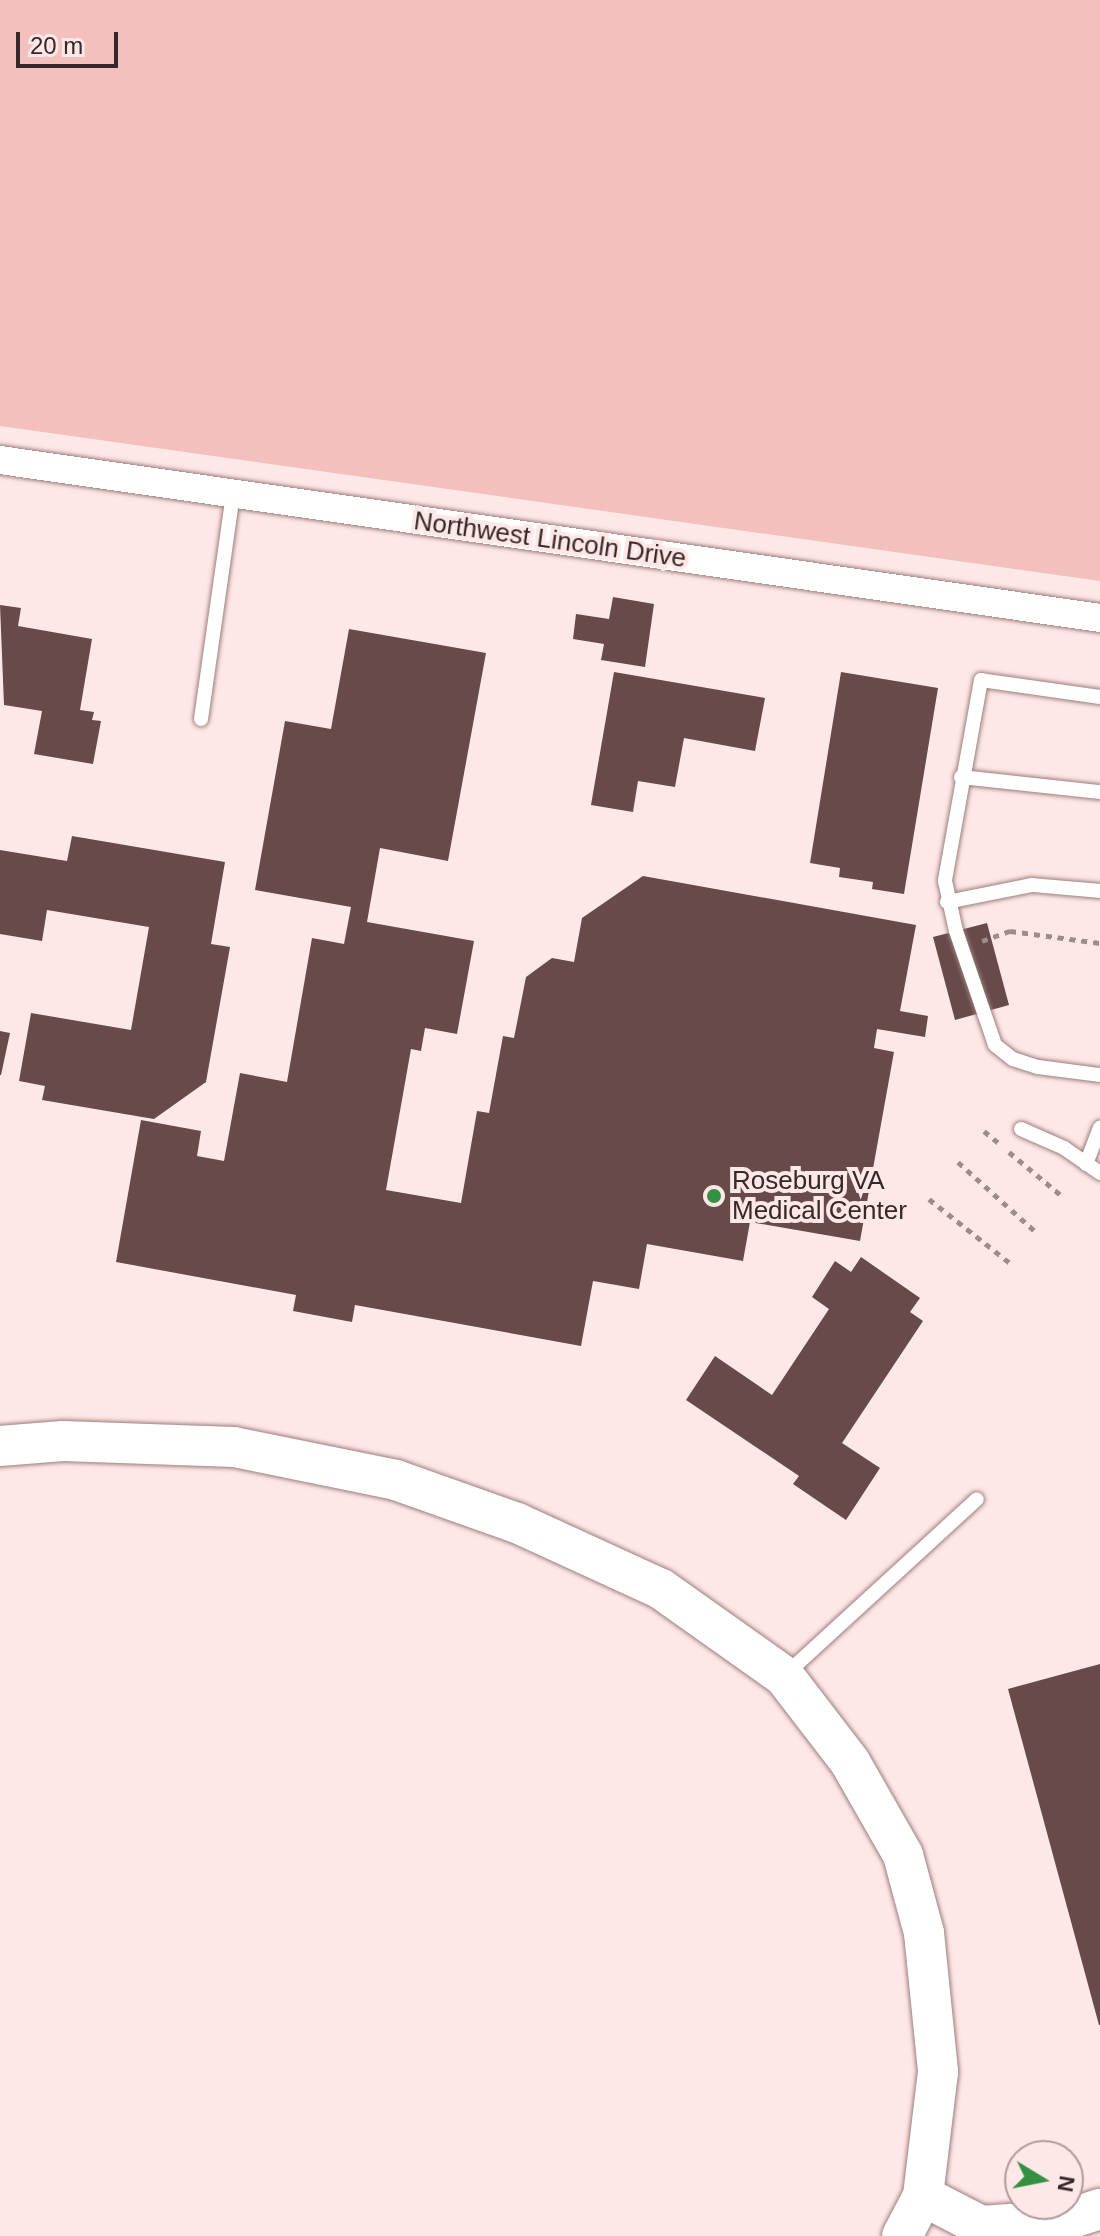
<!DOCTYPE html>
<html>
<head>
<meta charset="utf-8">
<style>
  body { margin:0 }
  #map { position:relative; width:1100px; height:2236px; overflow:hidden; background:#fee8e7; font-family:Helvetica,sans-serif }
  div>[style] { position:absolute }
  [style*='--x'] { left:calc(var(--x)*1px); top:calc(var(--y)*1px); width:calc(var(--w)*1px); rotate:calc(var(--a)*1deg) }
  .green>* { inset:0; background:#f3c0be }
  .building>* { inset:0; background:#674a49 }
  .path>* { height:5px; margin-top:-2.5px; transform-origin:0; background:repeating-linear-gradient(90deg,#9e8c8b 0 6px,transparent 0 12px) }
  .roads { filter:drop-shadow(0 0 2px #9d7d7c) drop-shadow(0 0 2px #9d7d7c) }
  .lane>* { height:14px; margin:-7px; padding:0 7px; transform-origin:7px; border-radius:7px; background:#fff }
  .street>* { height:28px; margin:-14px; padding:0 14px; transform-origin:14px; border-radius:14px; background:#fff }
  .secondary>* { height:40px; margin:-20px; padding:0 20px; transform-origin:20px; border-radius:20px; background:#fff }
  .dots>* { width:22px; height:22px; translate:-50% -50%; box-sizing:border-box; border:4px solid #fee8e7; border-radius:50% }
  span { translate:-50% -50%; white-space:nowrap; text-align:center; line-height:1.15; -webkit-text-stroke:8px #fee8e7; paint-order:stroke }
  .street-label { font-size:26px; color:#362828 }
  .poi-label { font-size:26px; color:#362828 }
  .left { translate:0 -50%; text-align:left }
  .north { position:absolute; left:1004px; top:2140px; width:80px; height:80px; box-sizing:border-box; background:#fee8e7; border:2px solid #ae9b9b; border-radius:50%; rotate:100deg; font-size:22px; font-weight:700; line-height:32px; text-align:center; color:#362828 }
  .north::after { content:''; display:block; margin:auto; width:28px; height:36px; background:#359142; clip-path:polygon(50% 0,100% 100%,50% 72%,0 100%) }
  .scale { position:absolute; left:16px; top:32px; width:102px; height:36px; box-sizing:border-box; border:4px solid #362828; border-top:0; padding-left:10px; font-size:24px; line-height:28px; white-space:nowrap; color:#362828; -webkit-text-stroke:6px #fee8e7; paint-order:stroke }
</style>
</head>
<body>
<div id="map">
  <div class="green">
    <div style="clip-path:polygon(0 0,1100px 0,1100px 581px,0 426px)"></div>
  </div>
  <div class="building">
    <div style="clip-path:polygon(613px 597px,654px 604px,645px 667px,601px 660px,604px 644px,573px 639px,576px 614px,609px 619px)"></div>
    <div style="clip-path:polygon(0 605px,21px 608px,18px 626px,92px 639px,80px 710px,94px 712px,92px 720px,101px 721px,93px 764px,34px 754px,42px 711px,4px 705px)"></div>
    <div style="clip-path:polygon(349px 629px,486px 653px,448px 861px,380px 848px,367px 922px,474px 941px,457px 1034px,425px 1028px,421px 1051px,411px 1049px,386px 1190px,461px 1203px,477px 1111px,489px 1113px,503px 1036px,514px 1038px,526px 977px,552px 958px,574px 962px,582px 918px,643px 876px,916px 925px,900px 1011px,928px 1016px,925px 1037px,877px 1029px,874px 1048px,894px 1052px,860px 1241px,750px 1222px,743px 1261px,647px 1244px,639px 1289px,593px 1281px,581px 1346px,355px 1305px,352px 1322px,293px 1311px,296px 1295px,116px 1262px,141px 1120px,201px 1131px,197px 1156px,224px 1161px,240px 1073px,287px 1082px,312px 938px,344px 944px,351px 907px,255px 890px,285px 721px,331px 729px)"></div>
    <div style="clip-path:polygon(614px 672px,765px 698px,755px 751px,684px 738px,675px 787px,638px 781px,633px 812px,591px 805px)"></div>
    <div style="clip-path:polygon(841px 672px,938px 688px,904px 894px,872px 889px,873px 882px,839px 877px,840px 868px,810px 863px)"></div>
    <div style="clip-path:polygon(72px 836px,225px 862px,211px 944px,230px 947px,206px 1082px,154px 1119px,42px 1100px,45px 1086px,19px 1081px,31px 1013px,131px 1030px,149px 927px,47px 910px,42px 941px,0 934px,0 850px,67px 861px)"></div>
    <div style="clip-path:polygon(987px 923px,1009px 1005px,955px 1020px,933px 937px)"></div>
    <div style="clip-path:polygon(0 1031px,10px 1033px,1px 1075px,0 1075px)"></div>
    <div style="clip-path:polygon(861px 1257px,920px 1298px,910px 1312px,923px 1321px,842px 1443px,880px 1468px,846px 1520px,793px 1484px,799px 1476px,686px 1400px,715px 1356px,772px 1395px,829px 1309px,812px 1297px,835px 1261px,851px 1272px)"></div>
    <div style="clip-path:polygon(1100px 1664px,1100px 2025px,1099px 2025px,1008px 1689px)"></div>
  </div>
  <div class="path">
    <div style="--x:982;--y:941;--w:30;--a:-20"></div>
    <div style="--x:1010;--y:931;--w:91;--a:7.6"></div>
    <div style="--x:984;--y:1131;--w:22;--a:39"></div>
    <div style="--x:1009;--y:1152;--w:69;--a:39.7"></div>
    <div style="--x:958;--y:1162;--w:103;--a:41.9"></div>
    <div style="--x:929;--y:1199;--w:103;--a:38.3"></div>
  </div>
  <div class="roads">
    <div class="lane">
      <div style="--x:1100;--y:697;--w:120;--a:-171.9"></div>
      <div style="--x:981;--y:680;--w:204;--a:100.2"></div>
      <div style="--x:945;--y:881;--w:51;--a:77.6"></div>
      <div style="--x:956;--y:931;--w:120;--a:71.1"></div>
      <div style="--x:995;--y:1045;--w:23;--a:38"></div>
      <div style="--x:1013;--y:1059;--w:26;--a:18"></div>
      <div style="--x:1038;--y:1067;--w:63;--a:7.4"></div>
      <div style="--x:201;--y:719;--w:228;--a:-81.9"></div>
      <div style="--x:961;--y:777;--w:140;--a:6.2"></div>
      <div style="--x:947;--y:902;--w:87;--a:-11.3"></div>
      <div style="--x:1032;--y:885;--w:68;--a:5"></div>
      <div style="--x:1021;--y:1129;--w:47;--a:23.8"></div>
      <div style="--x:1064;--y:1148;--w:44;--a:34.8"></div>
      <div style="--x:1086;--y:1164;--w:39;--a:-69"></div>
      <div style="--x:785;--y:1675;--w:260;--a:-42.5"></div>
    </div>
    <div class="street">
      <div style="--x:0;--y:460;--w:1111;--a:8.17"></div>
    </div>
    <div class="secondary">
      <div style="--x:0;--y:1446;--w:63;--a:-4.5"></div>
      <div style="--x:63;--y:1441;--w:171;--a:2"></div>
      <div style="--x:234;--y:1447;--w:165;--a:11.5"></div>
      <div style="--x:396;--y:1480;--w:128;--a:19.6"></div>
      <div style="--x:517;--y:1523;--w:158;--a:24.6"></div>
      <div style="--x:661;--y:1589;--w:151;--a:35.3"></div>
      <div style="--x:784;--y:1676;--w:108;--a:52.5"></div>
      <div style="--x:850;--y:1762;--w:107;--a:60.3"></div>
      <div style="--x:903;--y:1855;--w:81;--a:74.9"></div>
      <div style="--x:924;--y:1933;--w:140;--a:84.2"></div>
      <div style="--x:938;--y:2072;--w:125;--a:96.9"></div>
      <div style="--x:923;--y:2196;--w:45;--a:117.7"></div>
      <div style="--x:923;--y:2196;--w:65;--a:27.3"></div>
      <div style="--x:981;--y:2226;--w:85;--a:-4"></div>
      <div style="--x:1066;--y:2220;--w:36;--a:-18"></div>
    </div>
  </div>
  <div class="dots">
    <div style="left:714px;top:1196px;background:#359142"></div>
  </div>
  <div class="street-label">
    <span style="left:550px;top:540px;rotate:8deg">Northwest Lincoln Drive</span>
  </div>
  <div class="poi-label">
    <span class="left" style="left:732px;top:1196px">Roseburg VA<br>Medical Center</span>
  </div>
  <div class="north">N</div>
  <div class="scale">20 m</div>
</div>
</body>
</html>
